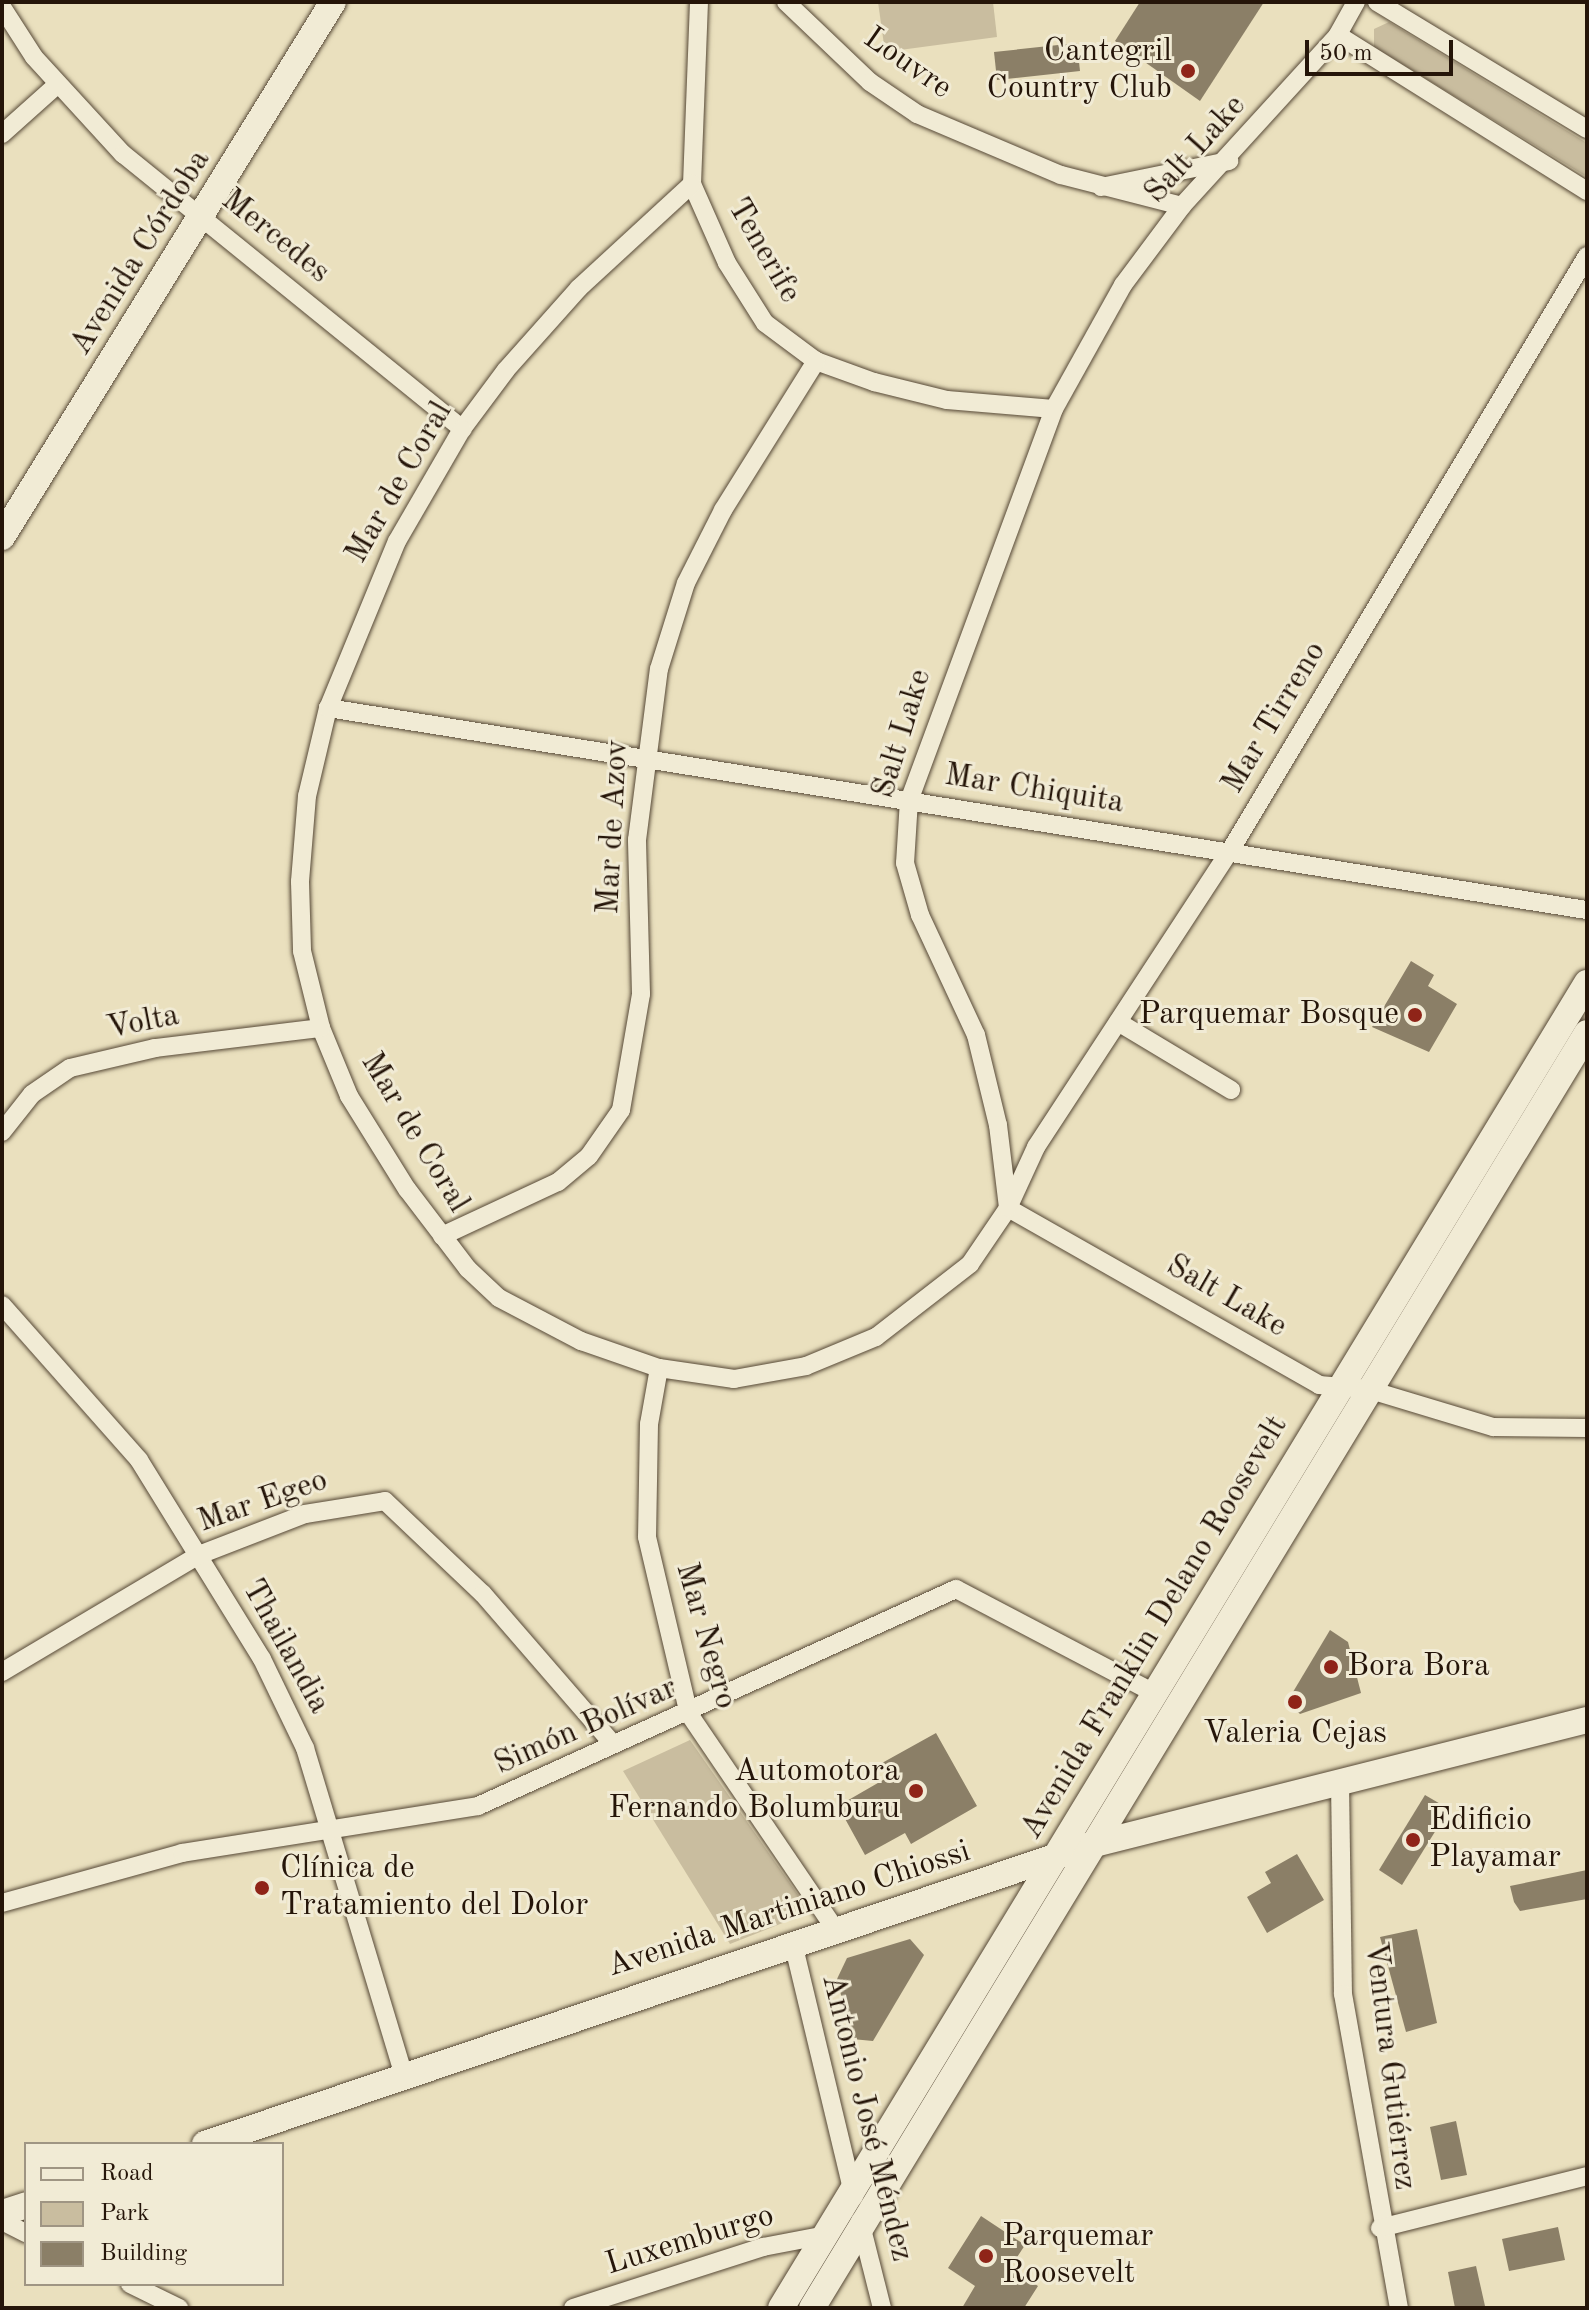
<!DOCTYPE html>
<html>
<head>
<meta charset="utf-8">
<style>
  body { margin:0 }
  #map { position:relative; width:1589px; height:2310px; overflow:hidden; background:#eae0be; font-family:"Old Standard TT",serif }
  div>[style] { position:absolute }
  [style*='--x'] { left:calc(var(--x)*1px); top:calc(var(--y)*1px); width:calc(var(--w)*1px); rotate:calc(var(--a)*1deg) }
  .green>* { inset:0; background:#c9bd9f }
  .building>* { inset:0; background:#8b7f67 }
  .roads { filter:drop-shadow(0 0 2px #564836) drop-shadow(0 0 2px #564836) }
  .street>* { height:18px; margin:-9px; padding:0 9px; transform-origin:9px; border-radius:9px; background:#f1ebd5 }
  .secondary>* { height:26px; margin:-13px; padding:0 13px; transform-origin:13px; border-radius:13px; background:#f1ebd5 }
  .dots>* { width:22px; height:22px; translate:-50% -50%; box-sizing:border-box; border:4px solid #f1ebd5; border-radius:50% }
  span { translate:-50% -50%; white-space:nowrap; text-align:center; line-height:1.15; -webkit-text-stroke:6px #f1ebd5; paint-order:stroke }
  .poi-label { font-size:32px; color:#251509 }
  .right { translate:-100% -50%; text-align:right }
  .left { translate:0 -50%; text-align:left }
  .street-label { font-size:32px; color:#251509 }
  .frame { position:absolute; inset:0; border:4px solid #251509; pointer-events:none }
  .legend { position:absolute; left:24px; top:2142px; width:260px; height:144px; box-sizing:border-box; background:#f1ebd5; border:2px solid #9f9583; margin:0; padding:10px 14px; list-style:none; font-size:24px; color:#251509 }
  .legend li { display:flex; align-items:center; gap:16px; height:40px }
  .legend b { width:40px; border:2px solid #9f9583 }
  .scale { position:absolute; left:1305px; top:40px; width:148px; height:36px; box-sizing:border-box; border:4px solid #251509; border-top:0; padding-left:10px; font-size:24px; line-height:28px; white-space:nowrap; color:#251509; -webkit-text-stroke:6px #f1ebd5; paint-order:stroke }
</style>
</head>
<body>
<div id="map">
  <div class="green">
    <div style="clip-path:polygon(878px 2px,993px 2px,997px 37px,885px 52px)"></div>
    <div style="clip-path:polygon(1389px 22px,1587px 143px,1587px 177px,1374px 47px,1374px 29px)"></div>
    <div style="clip-path:polygon(690px 1740px,810px 1912px,730px 1944px,623px 1771px)"></div>
  </div>
  <div class="building">
    <div style="clip-path:polygon(1140px 2px,1264px 2px,1200px 101px,1115px 41px)"></div>
    <div style="clip-path:polygon(1077px 43px,1080px 71px,997px 80px,994px 52px)"></div>
    <div style="clip-path:polygon(1411px 961px,1434px 975px,1428px 986px,1457px 1004px,1429px 1052px,1372px 1027px)"></div>
    <div style="clip-path:polygon(1330px 1630px,1348px 1642px,1361px 1693px,1300px 1714px,1287px 1702px)"></div>
    <div style="clip-path:polygon(936px 1733px,977px 1806px,911px 1844px,905px 1833px,865px 1855px,838px 1806px,890px 1776px,882px 1763px)"></div>
    <div style="clip-path:polygon(1425px 1795px,1449px 1809px,1402px 1885px,1379px 1870px)"></div>
    <div style="clip-path:polygon(1297px 1854px,1324px 1900px,1267px 1933px,1247px 1897px,1271px 1883px,1265px 1872px)"></div>
    <div style="clip-path:polygon(1587px 1870px,1587px 1899px,1520px 1911px,1514px 1902px,1510px 1886px)"></div>
    <div style="clip-path:polygon(1417px 1929px,1437px 2023px,1406px 2032px,1380px 1937px)"></div>
    <div style="clip-path:polygon(910px 1939px,924px 1955px,873px 2041px,852px 2039px,837px 1979px,847px 1958px)"></div>
    <div style="clip-path:polygon(1456px 2121px,1467px 2175px,1441px 2180px,1430px 2127px)"></div>
    <div style="clip-path:polygon(981px 2216px,1025px 2245px,1010px 2268px,1038px 2286px,1024px 2308px,962px 2308px,975px 2286px,948px 2268px)"></div>
    <div style="clip-path:polygon(1558px 2227px,1565px 2260px,1509px 2271px,1502px 2239px)"></div>
    <div style="clip-path:polygon(1476px 2266px,1485px 2306px,1455px 2308px,1448px 2272px)"></div>
  </div>
  <div class="roads">
    <div class="street">
      <div style="--x:699;--y:2;--w:182;--a:92.2"></div>
      <div style="--x:692;--y:184;--w:86;--a:66.1"></div>
      <div style="--x:727;--y:263;--w:71;--a:57.7"></div>
      <div style="--x:765;--y:323;--w:64;--a:36.7"></div>
      <div style="--x:816;--y:361;--w:62;--a:19.9"></div>
      <div style="--x:874;--y:382;--w:75;--a:13.9"></div>
      <div style="--x:947;--y:400;--w:107;--a:4.8"></div>
      <div style="--x:786;--y:2;--w:116;--a:43.6"></div>
      <div style="--x:870;--y:82;--w:57;--a:34.2"></div>
      <div style="--x:917;--y:114;--w:156;--a:23"></div>
      <div style="--x:1061;--y:175;--w:125;--a:14.4"></div>
      <div style="--x:1356;--y:2;--w:38;--a:119"></div>
      <div style="--x:1338;--y:35;--w:231;--a:132.4"></div>
      <div style="--x:1182;--y:206;--w:99;--a:126.8"></div>
      <div style="--x:1123;--y:285;--w:142;--a:119.1"></div>
      <div style="--x:1054;--y:409;--w:417;--a:110.3"></div>
      <div style="--x:909;--y:800;--w:63;--a:93.6"></div>
      <div style="--x:905;--y:863;--w:54;--a:73.9"></div>
      <div style="--x:920;--y:915;--w:132;--a:65"></div>
      <div style="--x:976;--y:1035;--w:93;--a:76.3"></div>
      <div style="--x:998;--y:1125;--w:84;--a:83.1"></div>
      <div style="--x:1008;--y:1208;--w:358;--a:29.6"></div>
      <div style="--x:1319;--y:1385;--w:48;--a:4.8"></div>
      <div style="--x:1367;--y:1389;--w:132;--a:16.8"></div>
      <div style="--x:1493;--y:1427;--w:94;--a:0.6"></div>
      <div style="--x:1377;--y:2;--w:245;--a:31.2"></div>
      <div style="--x:2;--y:7;--w:59;--a:57.4"></div>
      <div style="--x:34;--y:57;--w:132;--a:47.5"></div>
      <div style="--x:123;--y:154;--w:437;--a:39"></div>
      <div style="--x:1338;--y:35;--w:294;--a:32.1"></div>
      <div style="--x:2;--y:134;--w:75;--a:-41.8"></div>
      <div style="--x:692;--y:184;--w:154;--a:137.4"></div>
      <div style="--x:579;--y:288;--w:110;--a:131.7"></div>
      <div style="--x:506;--y:370;--w:74;--a:126.7"></div>
      <div style="--x:462;--y:429;--w:129;--a:120.1"></div>
      <div style="--x:397;--y:541;--w:181;--a:112.4"></div>
      <div style="--x:328;--y:708;--w:90;--a:103.4"></div>
      <div style="--x:307;--y:796;--w:86;--a:94.7"></div>
      <div style="--x:300;--y:882;--w:69;--a:88.3"></div>
      <div style="--x:302;--y:951;--w:79;--a:76.1"></div>
      <div style="--x:321;--y:1028;--w:74;--a:67.6"></div>
      <div style="--x:349;--y:1096;--w:110;--a:58.1"></div>
      <div style="--x:407;--y:1189;--w:101;--a:52.7"></div>
      <div style="--x:468;--y:1269;--w:42;--a:43.1"></div>
      <div style="--x:499;--y:1298;--w:93;--a:27.7"></div>
      <div style="--x:581;--y:1341;--w:83;--a:19.1"></div>
      <div style="--x:659;--y:1368;--w:76;--a:8.3"></div>
      <div style="--x:734;--y:1379;--w:73;--a:-10.2"></div>
      <div style="--x:806;--y:1366;--w:76;--a:-22.5"></div>
      <div style="--x:876;--y:1337;--w:119;--a:-37.8"></div>
      <div style="--x:970;--y:1264;--w:68;--a:-55.8"></div>
      <div style="--x:1008;--y:1208;--w:67;--a:-65.3"></div>
      <div style="--x:1036;--y:1147;--w:354;--a:-56.8"></div>
      <div style="--x:1230;--y:851;--w:694;--a:-59.04"></div>
      <div style="--x:1101;--y:187;--w:131;--a:-11.5"></div>
      <div style="--x:328;--y:708;--w:1275;--a:9.12"></div>
      <div style="--x:1118;--y:1022;--w:132;--a:31"></div>
      <div style="--x:2;--y:1132;--w:48;--a:-51.7"></div>
      <div style="--x:32;--y:1094;--w:46;--a:-34.4"></div>
      <div style="--x:70;--y:1068;--w:87;--a:-13.2"></div>
      <div style="--x:155;--y:1048;--w:167;--a:-6.9"></div>
      <div style="--x:442;--y:1236;--w:128;--a:-25"></div>
      <div style="--x:558;--y:1182;--w:40;--a:-40"></div>
      <div style="--x:589;--y:1156;--w:56;--a:-55.2"></div>
      <div style="--x:621;--y:1110;--w:118;--a:-80.2"></div>
      <div style="--x:641;--y:994;--w:154;--a:-91.5"></div>
      <div style="--x:637;--y:840;--w:172;--a:-82.7"></div>
      <div style="--x:659;--y:669;--w:90;--a:-72.6"></div>
      <div style="--x:686;--y:583;--w:82;--a:-63.1"></div>
      <div style="--x:723;--y:510;--w:176;--a:-58"></div>
      <div style="--x:2;--y:1305;--w:207;--a:48.5"></div>
      <div style="--x:139;--y:1460;--w:234;--a:58.3"></div>
      <div style="--x:262;--y:1659;--w:99;--a:64.2"></div>
      <div style="--x:305;--y:1748;--w:343;--a:73.2"></div>
      <div style="--x:659;--y:1368;--w:57;--a:100.1"></div>
      <div style="--x:649;--y:1424;--w:113;--a:91"></div>
      <div style="--x:647;--y:1537;--w:182;--a:76.7"></div>
      <div style="--x:689;--y:1714;--w:260;--a:55.8"></div>
      <div style="--x:2;--y:1672;--w:229;--a:-30.7"></div>
      <div style="--x:199;--y:1555;--w:114;--a:-21.1"></div>
      <div style="--x:305;--y:1514;--w:81;--a:-9.2"></div>
      <div style="--x:385;--y:1501;--w:135;--a:43.5"></div>
      <div style="--x:483;--y:1594;--w:198;--a:49.1"></div>
      <div style="--x:1340;--y:1782;--w:212;--a:89.2"></div>
      <div style="--x:1343;--y:1994;--w:319;--a:79.9"></div>
      <div style="--x:2;--y:1903;--w:187;--a:-15.5"></div>
      <div style="--x:182;--y:1853;--w:300;--a:-9"></div>
      <div style="--x:478;--y:1806;--w:525;--a:-24.42"></div>
      <div style="--x:956;--y:1589;--w:224;--a:27.7"></div>
      <div style="--x:793;--y:1943;--w:261;--a:76.5"></div>
      <div style="--x:2;--y:2221;--w:27;--a:27"></div>
      <div style="--x:860;--y:2221;--w:90;--a:75.8"></div>
      <div style="--x:1380;--y:2228;--w:213;--a:-14.1"></div>
      <div style="--x:130;--y:2284;--w:55;--a:26.1"></div>
      <div style="--x:573;--y:2308;--w:200;--a:-17.8"></div>
      <div style="--x:763;--y:2247;--w:64;--a:-10.8"></div>
    </div>
    <div class="secondary">
      <div style="--x:2;--y:537;--w:629;--a:-58.26"></div>
      <div style="--x:205;--y:2144;--w:931;--a:-18.67"></div>
      <div style="--x:1087;--y:1846;--w:516;--a:-14.14"></div>
      <div style="--x:2;--y:2213;--w:25;--a:-18"></div>
      <div style="--x:781;--y:2308;--w:1551;--a:-58.69"></div>
      <div style="--x:812;--y:2308;--w:1492;--a:-58.71"></div>
    </div>
  </div>
  <div class="dots">
    <div style="left:1188px;top:71px;background:#8f2418"></div>
    <div style="left:1415px;top:1015px;background:#8f2418"></div>
    <div style="left:1331px;top:1667px;background:#8f2418"></div>
    <div style="left:1295px;top:1702px;background:#8f2418"></div>
    <div style="left:916px;top:1791px;background:#8f2418"></div>
    <div style="left:1413px;top:1840px;background:#8f2418"></div>
    <div style="left:262px;top:1888px;background:#8f2418"></div>
    <div style="left:986px;top:2256px;background:#8f2418"></div>
  </div>
  <div class="poi-label">
    <span class="right" style="left:1172px;top:71px">Cantegril<br>Country Club</span>
    <span class="right" style="left:1399px;top:1015px">Parquemar Bosque</span>
    <span class="left" style="left:1347px;top:1667px">Bora Bora</span>
    <span style="left:1295px;top:1734px">Valeria Cejas</span>
    <span class="right" style="left:900px;top:1791px">Automotora<br>Fernando Bolumburu</span>
    <span class="left" style="left:1429px;top:1840px">Edificio<br>Playamar</span>
    <span class="left" style="left:280px;top:1888px">Clínica de<br>Tratamiento del Dolor</span>
    <span class="left" style="left:1002px;top:2256px">Parquemar<br>Roosevelt</span>
  </div>
  <div class="street-label">
    <span style="left:907px;top:64px;rotate:35deg">Louvre</span>
    <span style="left:1196px;top:150px;rotate:-48deg">Salt Lake</span>
    <span style="left:275px;top:237px;rotate:39deg">Mercedes</span>
    <span style="left:763px;top:251px;rotate:60deg">Tenerife</span>
    <span style="left:141px;top:253px;rotate:-58deg">Avenida Córdoba</span>
    <span style="left:400px;top:483px;rotate:-60deg">Mar de Coral</span>
    <span style="left:1275px;top:718px;rotate:-59deg">Mar Tirreno</span>
    <span style="left:903px;top:734px;rotate:-73deg">Salt Lake</span>
    <span style="left:1034px;top:790px;rotate:9deg">Mar Chiquita</span>
    <span style="left:614px;top:827px;rotate:-87deg">Mar de Azov</span>
    <span style="left:143px;top:1023px;rotate:-11deg">Volta</span>
    <span style="left:414px;top:1133px;rotate:59deg">Mar de Coral</span>
    <span style="left:1226px;top:1297px;rotate:30deg">Salt Lake</span>
    <span style="left:263px;top:1502px;rotate:-19deg">Mar Egeo</span>
    <span style="left:1155px;top:1628px;rotate:-59deg">Avenida Franklin Delano Roosevelt</span>
    <span style="left:705px;top:1636px;rotate:74deg">Mar Negro</span>
    <span style="left:285px;top:1647px;rotate:61deg">Thailandia</span>
    <span style="left:586px;top:1727px;rotate:-24deg">Simón Bolívar</span>
    <span style="left:789px;top:1910px;rotate:-18deg">Avenida Martiniano Chiossi</span>
    <span style="left:1389px;top:2066px;rotate:83deg">Ventura Gutiérrez</span>
    <span style="left:866px;top:2118px;rotate:76deg">Antonio José Méndez</span>
    <span style="left:690px;top:2241px;rotate:-17deg">Luxemburgo</span>
  </div>
  <div class="frame"></div>
  <ul class="legend">
  <li><b style="height:10px;background:#f1ebd5"></b>Road</li>
  <li><b style="height:22px;background:#c9bd9f"></b>Park</li>
  <li><b style="height:22px;background:#8b7f67"></b>Building</li>
  </ul>
  <div class="scale">50 m</div>
</div>
</body>
</html>
